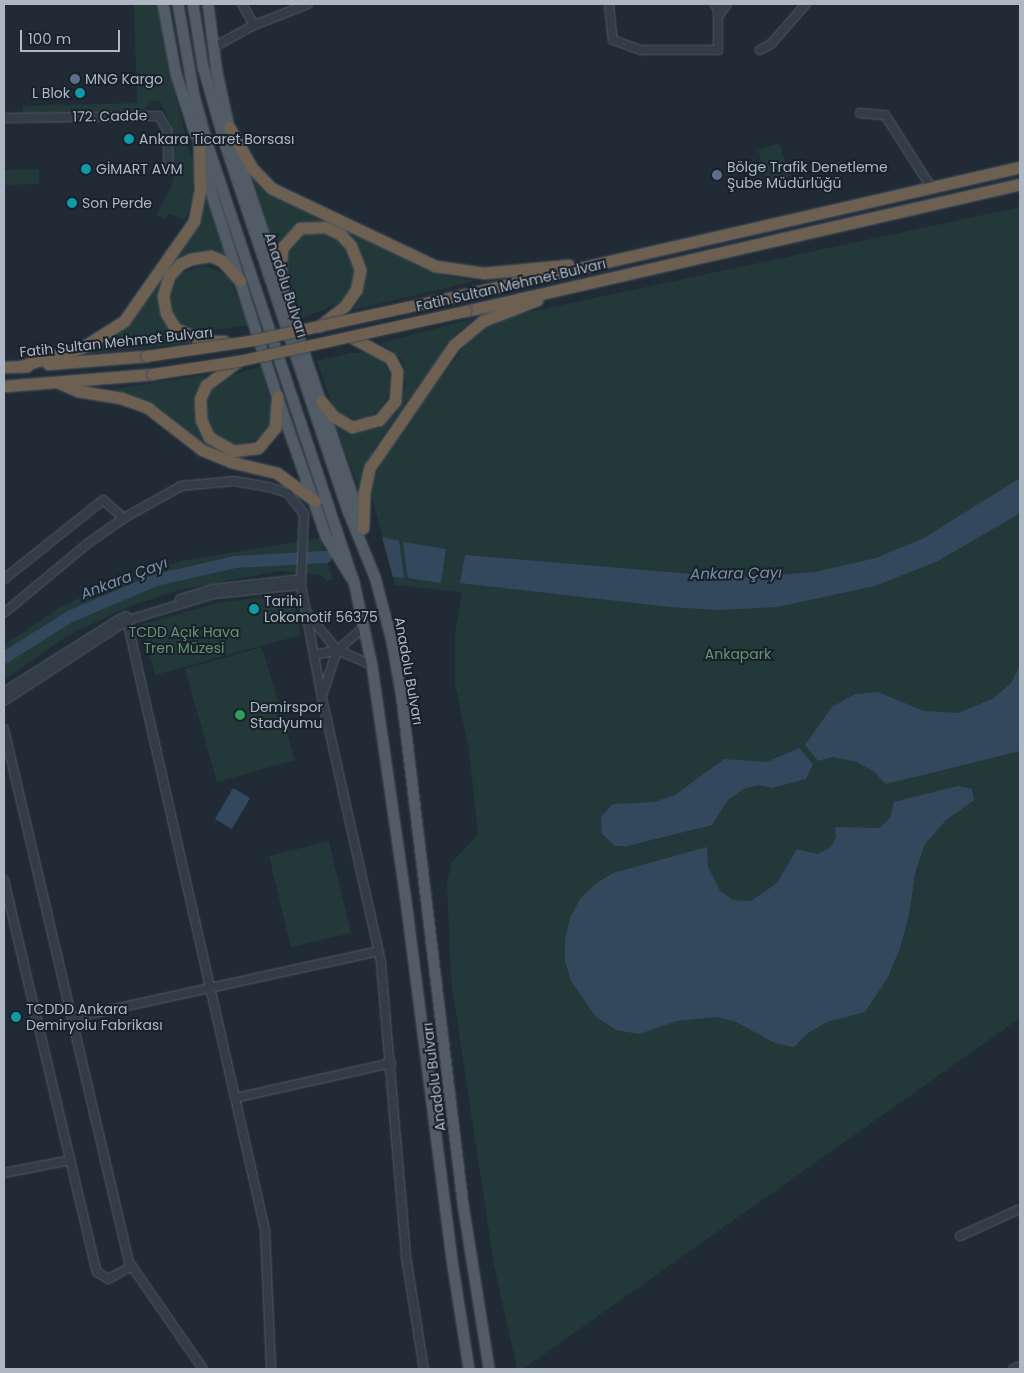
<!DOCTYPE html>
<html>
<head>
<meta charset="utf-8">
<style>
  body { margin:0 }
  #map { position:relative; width:1024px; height:1373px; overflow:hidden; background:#202b36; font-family:Poppins,sans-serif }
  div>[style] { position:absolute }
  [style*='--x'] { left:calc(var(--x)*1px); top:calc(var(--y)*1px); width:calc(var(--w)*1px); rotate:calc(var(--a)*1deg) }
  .green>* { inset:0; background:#233838 }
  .water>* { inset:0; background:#34485d }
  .river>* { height:12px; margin:-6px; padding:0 6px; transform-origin:6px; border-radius:6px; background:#34485d }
  .roads { filter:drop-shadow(0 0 1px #515a65) drop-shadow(0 0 1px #515a65) }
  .minor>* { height:8px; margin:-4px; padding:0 4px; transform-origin:4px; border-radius:4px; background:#333d47 }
  .major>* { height:10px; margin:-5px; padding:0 5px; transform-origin:5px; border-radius:5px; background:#515c67 }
  .highway>* { height:11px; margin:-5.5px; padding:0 5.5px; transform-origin:5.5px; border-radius:5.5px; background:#6d6051 }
  .bridges { filter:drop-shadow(0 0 1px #3e4751) drop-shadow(0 0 1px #3e4751) }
  .highway-bridge>* { height:11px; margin:-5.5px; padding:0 5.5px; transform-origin:5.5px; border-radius:5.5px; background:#6d6051 }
  .dots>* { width:14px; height:14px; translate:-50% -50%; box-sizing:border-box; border:2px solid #19222b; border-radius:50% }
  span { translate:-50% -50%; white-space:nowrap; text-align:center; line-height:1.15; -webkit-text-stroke:4px #19222b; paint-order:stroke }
  .poi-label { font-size:14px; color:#aeb7c4 }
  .left { translate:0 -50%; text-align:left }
  .right { translate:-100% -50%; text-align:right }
  .street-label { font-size:14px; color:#aeb7c4 }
  .park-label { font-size:14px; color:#66936e }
  .water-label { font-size:15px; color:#7690ab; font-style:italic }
  .frame { position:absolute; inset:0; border:5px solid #aeb7c4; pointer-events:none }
  .scale { position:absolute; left:20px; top:30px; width:100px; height:22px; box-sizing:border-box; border:2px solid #aeb7c4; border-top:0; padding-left:6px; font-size:15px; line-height:18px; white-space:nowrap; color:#aeb7c4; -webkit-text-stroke:4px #19222b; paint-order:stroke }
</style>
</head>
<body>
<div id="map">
  <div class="green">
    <div style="clip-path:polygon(134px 4px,158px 4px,169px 72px,194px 167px,193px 197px,185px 220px,169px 214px,165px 219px,156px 215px,171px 187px,174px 174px,170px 122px,160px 101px,152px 101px,145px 109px,23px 113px,23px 106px,137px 103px)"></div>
    <div style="clip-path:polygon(779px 143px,790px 176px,768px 183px,758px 150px)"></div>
    <div style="clip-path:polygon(243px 163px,266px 189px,322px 220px,447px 276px,475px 281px,353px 310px,360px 298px,364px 268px,349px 237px,306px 223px,292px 228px,275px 255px)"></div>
    <div style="clip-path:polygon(39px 169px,39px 184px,5px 185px,5px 170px)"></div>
    <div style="clip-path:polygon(210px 197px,232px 261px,190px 255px,163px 287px,172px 330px,188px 343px,87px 354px,129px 324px,198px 226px,205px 198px)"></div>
    <div style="clip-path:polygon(1020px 207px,1020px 1018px,523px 1369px,517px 1369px,494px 1265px,451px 980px,447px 882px,451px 863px,478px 834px,469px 749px,455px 685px,455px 633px,462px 592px,395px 585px,370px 489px,387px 449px,474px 334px,515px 315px)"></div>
    <div style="clip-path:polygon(303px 232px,323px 233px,337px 240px,347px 251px,354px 272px,352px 287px,341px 302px,302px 319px,285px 265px,288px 249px)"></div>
    <div style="clip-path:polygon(205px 265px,229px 277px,249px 325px,202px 332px,189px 331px,177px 321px,170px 299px,175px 281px,182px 273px)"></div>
    <div style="clip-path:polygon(475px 318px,453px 337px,373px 450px,358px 487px,336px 426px,358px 432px,379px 428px,396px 413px,406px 385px,404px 365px,400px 357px,381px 343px)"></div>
    <div style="clip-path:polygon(372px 352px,382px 360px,388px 371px,391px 385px,386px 400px,379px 410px,366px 419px,343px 418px,334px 410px,317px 361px,350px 353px)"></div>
    <div style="clip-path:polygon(262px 366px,271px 405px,272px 420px,268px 434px,243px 445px,229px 444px,213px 434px,205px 417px,207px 400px,213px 385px,228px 376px)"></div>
    <div style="clip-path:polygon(205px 375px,194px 413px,200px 432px,216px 451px,197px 441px,159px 408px,114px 389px)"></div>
    <div style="clip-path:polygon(320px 538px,333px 580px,327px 581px,320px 575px,279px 571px,179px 590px,130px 606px,67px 636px,4px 680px,4px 645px,61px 607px,91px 593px,181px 561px)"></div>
    <div style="clip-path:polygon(292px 593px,301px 635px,155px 675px,143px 624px,218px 603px)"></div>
    <div style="clip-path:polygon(262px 647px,295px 760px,217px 782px,185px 669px)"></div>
    <div style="clip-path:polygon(329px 841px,351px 933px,291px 947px,269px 856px)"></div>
  </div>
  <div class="water">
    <div style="clip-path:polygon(1020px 478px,1020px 513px,938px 561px,875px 586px,777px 607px,717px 610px,670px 607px,460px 583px,465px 555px,739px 578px,815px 572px,876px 558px,924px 538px)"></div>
    <div style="clip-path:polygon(382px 537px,399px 541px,404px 578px,393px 577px)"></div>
    <div style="clip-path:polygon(403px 542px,446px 549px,441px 583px,408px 578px)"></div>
    <div style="clip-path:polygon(1020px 665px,1020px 751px,886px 784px,873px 771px,857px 762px,833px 757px,818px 761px,805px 745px,832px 707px,855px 694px,878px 692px,924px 711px,959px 713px,994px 698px,1011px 683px)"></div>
    <div style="clip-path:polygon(799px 748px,813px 764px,806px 779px,772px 788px,758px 785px,743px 789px,727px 801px,712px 825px,627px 846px,615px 846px,602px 834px,601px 817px,613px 804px,654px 802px,675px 795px,724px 759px,767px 762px)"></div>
    <div style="clip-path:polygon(958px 786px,972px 789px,974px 800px,946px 820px,925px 844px,915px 873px,909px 915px,900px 948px,888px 977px,865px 1012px,827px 1022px,808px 1033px,794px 1047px,775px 1043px,734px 1021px,717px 1017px,677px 1021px,639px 1034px,616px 1030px,596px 1017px,571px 981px,565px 961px,565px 939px,570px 918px,580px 899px,595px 884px,613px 873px,707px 847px,708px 867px,720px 891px,733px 900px,751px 901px,777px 883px,797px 849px,817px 854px,831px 847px,836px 837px,835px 827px,879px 828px,890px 818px,894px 802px)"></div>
    <div style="clip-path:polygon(233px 788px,250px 798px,232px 829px,215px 819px)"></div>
  </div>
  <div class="river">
    <div style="--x:4;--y:658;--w:77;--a:-32.2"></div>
    <div style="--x:69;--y:617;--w:95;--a:-23"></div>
    <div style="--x:156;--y:580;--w:81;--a:-12.8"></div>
    <div style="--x:235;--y:562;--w:91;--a:-3.1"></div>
  </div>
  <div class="roads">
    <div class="minor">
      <div style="--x:242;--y:4;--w:24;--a:60"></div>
      <div style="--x:609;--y:4;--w:36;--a:84"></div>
      <div style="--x:613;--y:40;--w:30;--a:20"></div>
      <div style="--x:641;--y:50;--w:77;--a:0"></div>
      <div style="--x:718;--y:50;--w:41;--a:-90"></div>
      <div style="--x:718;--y:9;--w:6;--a:-129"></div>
      <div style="--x:718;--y:16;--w:15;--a:-53"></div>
      <div style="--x:214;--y:47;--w:43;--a:-28.9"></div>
      <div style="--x:252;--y:26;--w:60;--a:-21.4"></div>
      <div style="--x:760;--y:50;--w:13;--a:-29"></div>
      <div style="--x:771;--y:44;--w:53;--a:-48.8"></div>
      <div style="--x:860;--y:113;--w:25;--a:5"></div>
      <div style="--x:885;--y:115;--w:85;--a:57.4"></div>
      <div style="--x:4;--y:118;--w:155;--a:-0.7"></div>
      <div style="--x:159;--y:116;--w:16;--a:60"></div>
      <div style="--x:167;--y:130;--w:40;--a:87.1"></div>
      <div style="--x:4;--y:579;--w:127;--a:-38.6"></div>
      <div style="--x:103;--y:500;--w:28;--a:41"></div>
      <div style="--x:180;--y:599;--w:34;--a:-17"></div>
      <div style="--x:213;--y:589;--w:89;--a:-6.5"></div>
      <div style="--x:4;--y:613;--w:108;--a:-39.7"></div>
      <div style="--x:87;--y:544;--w:45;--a:-35.1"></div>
      <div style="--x:124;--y:518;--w:65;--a:-29.3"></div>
      <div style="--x:181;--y:486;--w:53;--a:-5.4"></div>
      <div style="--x:234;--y:481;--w:36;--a:10"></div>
      <div style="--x:269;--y:487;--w:20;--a:18"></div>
      <div style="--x:288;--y:493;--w:26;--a:53"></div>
      <div style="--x:304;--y:514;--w:71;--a:92.4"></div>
      <div style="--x:301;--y:585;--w:115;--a:79.5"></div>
      <div style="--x:322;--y:698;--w:271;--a:77.4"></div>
      <div style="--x:381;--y:963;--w:295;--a:85.1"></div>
      <div style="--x:406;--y:1257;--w:113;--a:80.9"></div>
      <div style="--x:307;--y:613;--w:48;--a:51"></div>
      <div style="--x:337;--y:650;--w:35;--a:-40"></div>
      <div style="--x:126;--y:616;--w:630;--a:77.24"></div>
      <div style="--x:265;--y:1230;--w:139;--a:87.5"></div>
      <div style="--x:314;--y:655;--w:24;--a:-12"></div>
      <div style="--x:4;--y:692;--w:138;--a:-32.3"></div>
      <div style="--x:322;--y:696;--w:48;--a:-71.9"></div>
      <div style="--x:337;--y:650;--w:38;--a:23"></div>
      <div style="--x:4;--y:701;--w:148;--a:-33.2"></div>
      <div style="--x:128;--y:620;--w:90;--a:-16.8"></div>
      <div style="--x:214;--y:594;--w:87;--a:-5.9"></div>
      <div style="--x:4;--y:729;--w:547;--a:76.8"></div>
      <div style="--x:129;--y:1262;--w:130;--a:55.3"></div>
      <div style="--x:4;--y:880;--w:403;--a:76.7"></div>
      <div style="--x:97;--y:1272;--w:13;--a:32"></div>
      <div style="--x:108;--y:1279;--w:27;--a:-28"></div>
      <div style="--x:72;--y:1018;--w:314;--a:-12.3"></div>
      <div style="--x:235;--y:1098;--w:160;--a:-12.6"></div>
      <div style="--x:4;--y:1173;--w:68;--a:-11"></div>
      <div style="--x:960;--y:1236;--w:66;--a:-24.2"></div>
      <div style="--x:1013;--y:1369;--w:8;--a:-23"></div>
    </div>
    <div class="major">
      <div style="--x:163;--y:4;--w:71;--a:79.5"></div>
      <div style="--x:176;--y:74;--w:63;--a:72.4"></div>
      <div style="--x:178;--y:4;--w:92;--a:80"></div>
      <div style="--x:194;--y:95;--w:56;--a:74.5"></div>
      <div style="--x:209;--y:149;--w:457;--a:71.5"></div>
      <div style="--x:354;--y:582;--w:85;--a:77.8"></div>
      <div style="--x:372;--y:665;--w:230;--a:81.8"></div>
      <div style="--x:405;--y:893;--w:364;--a:82.7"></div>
      <div style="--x:451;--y:1254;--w:116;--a:81.1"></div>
      <div style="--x:193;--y:4;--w:64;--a:81"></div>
      <div style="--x:203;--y:67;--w:83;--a:74"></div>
      <div style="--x:226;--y:147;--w:384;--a:71.5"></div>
      <div style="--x:348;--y:511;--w:71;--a:67.8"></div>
      <div style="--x:375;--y:577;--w:67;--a:75.3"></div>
      <div style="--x:392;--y:642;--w:58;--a:80"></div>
      <div style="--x:402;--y:699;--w:509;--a:83.11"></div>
      <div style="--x:463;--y:1204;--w:167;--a:81"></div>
      <div style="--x:208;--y:4;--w:69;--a:82.5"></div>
      <div style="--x:216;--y:67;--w:61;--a:77.8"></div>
      <div style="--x:229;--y:127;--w:50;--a:72.6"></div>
      <div style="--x:244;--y:175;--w:368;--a:71.3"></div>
      <div style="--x:198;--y:125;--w:22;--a:87"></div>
      <div style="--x:199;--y:147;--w:53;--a:74.6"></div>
      <div style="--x:213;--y:198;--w:208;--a:72.1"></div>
      <div style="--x:277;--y:396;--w:149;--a:70.8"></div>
      <div style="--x:326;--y:537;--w:48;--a:58.6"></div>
    </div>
    <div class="highway">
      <div style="--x:229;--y:127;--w:47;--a:60.7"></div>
      <div style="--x:252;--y:168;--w:28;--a:46"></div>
      <div style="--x:271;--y:188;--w:182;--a:25.4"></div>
      <div style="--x:435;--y:266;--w:49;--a:8.1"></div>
      <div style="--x:484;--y:273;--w:85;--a:-5.4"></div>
      <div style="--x:280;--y:276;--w:28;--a:-86"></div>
      <div style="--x:282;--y:248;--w:27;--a:-48"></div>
      <div style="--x:300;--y:228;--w:25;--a:-2"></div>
      <div style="--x:325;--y:227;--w:17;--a:25"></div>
      <div style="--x:340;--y:234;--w:16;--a:47"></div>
      <div style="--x:351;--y:246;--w:26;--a:69"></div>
      <div style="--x:360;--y:270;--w:20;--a:101"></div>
      <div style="--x:356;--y:290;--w:19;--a:125"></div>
      <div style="--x:345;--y:306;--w:33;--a:142"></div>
      <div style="--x:462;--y:295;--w:572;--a:-12.92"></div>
      <div style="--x:466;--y:311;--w:568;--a:-12.91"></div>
      <div style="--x:224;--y:341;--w:21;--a:180"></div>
      <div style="--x:203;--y:341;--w:31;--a:-155"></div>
      <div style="--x:175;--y:328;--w:17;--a:-121"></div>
      <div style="--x:166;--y:313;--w:17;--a:-100"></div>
      <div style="--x:163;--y:296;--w:21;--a:-73"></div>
      <div style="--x:169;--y:276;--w:16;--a:-47"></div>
      <div style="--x:180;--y:264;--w:12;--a:-24"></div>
      <div style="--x:191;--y:259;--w:20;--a:-9"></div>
      <div style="--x:211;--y:256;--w:12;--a:24"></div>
      <div style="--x:222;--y:261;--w:27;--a:48"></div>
      <div style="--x:238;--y:361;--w:40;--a:143"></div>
      <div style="--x:206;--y:385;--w:15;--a:113"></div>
      <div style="--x:200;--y:399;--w:21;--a:87"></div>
      <div style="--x:201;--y:420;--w:19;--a:65"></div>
      <div style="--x:209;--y:437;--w:28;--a:30"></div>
      <div style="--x:233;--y:451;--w:25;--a:-7"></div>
      <div style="--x:258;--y:448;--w:26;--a:-50"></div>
      <div style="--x:275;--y:428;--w:32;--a:-86"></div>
      <div style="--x:48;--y:364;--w:98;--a:-4.7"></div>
      <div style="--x:21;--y:366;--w:65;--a:-17"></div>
      <div style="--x:83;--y:347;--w:49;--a:-32.4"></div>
      <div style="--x:124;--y:321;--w:122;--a:-55"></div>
      <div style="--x:194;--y:221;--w:33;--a:-79"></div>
      <div style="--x:200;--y:189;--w:42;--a:-91.4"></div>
      <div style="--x:4;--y:367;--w:23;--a:-2"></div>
      <div style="--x:59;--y:383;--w:21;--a:23"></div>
      <div style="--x:78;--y:391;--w:44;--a:9.2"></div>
      <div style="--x:121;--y:398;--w:29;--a:20"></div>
      <div style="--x:148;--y:408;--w:68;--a:37.9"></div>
      <div style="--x:202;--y:450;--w:31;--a:22"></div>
      <div style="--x:231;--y:462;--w:47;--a:13.4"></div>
      <div style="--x:277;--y:473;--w:47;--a:36.4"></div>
      <div style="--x:4;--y:386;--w:148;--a:-4.6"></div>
      <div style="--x:321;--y:401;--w:19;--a:51"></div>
      <div style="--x:333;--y:416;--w:22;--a:30"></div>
      <div style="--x:352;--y:427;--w:28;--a:-15"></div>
      <div style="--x:379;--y:420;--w:25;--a:-50"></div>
      <div style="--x:395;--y:401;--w:30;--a:-86"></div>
      <div style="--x:397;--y:371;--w:15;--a:-118"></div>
      <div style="--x:390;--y:358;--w:44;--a:-151.7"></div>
      <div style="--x:363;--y:528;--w:36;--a:-88"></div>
      <div style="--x:364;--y:492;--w:26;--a:-77"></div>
      <div style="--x:370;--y:467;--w:148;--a:-55.5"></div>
      <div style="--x:454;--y:345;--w:38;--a:-40"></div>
      <div style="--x:483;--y:321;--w:58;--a:-21.3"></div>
    </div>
  </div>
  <div class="bridges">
    <div class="highway-bridge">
      <div style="--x:146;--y:356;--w:109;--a:-8.4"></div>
      <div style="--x:254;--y:340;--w:213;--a:-12.2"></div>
      <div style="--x:152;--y:374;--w:87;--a:-8.6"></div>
      <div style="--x:238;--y:361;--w:233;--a:-12.4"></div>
    </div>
  </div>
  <div class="dots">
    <div style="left:75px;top:79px;background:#5c6f8a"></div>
    <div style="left:80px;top:93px;background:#0f9aa8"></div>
    <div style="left:129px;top:139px;background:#0f9aa8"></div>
    <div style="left:86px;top:169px;background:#0f9aa8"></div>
    <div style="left:717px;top:175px;background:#5c6f8a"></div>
    <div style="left:72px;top:203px;background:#0f9aa8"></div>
    <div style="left:254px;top:609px;background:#0f9aa8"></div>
    <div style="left:240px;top:715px;background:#2e9e5b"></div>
    <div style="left:16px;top:1017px;background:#0f9aa8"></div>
  </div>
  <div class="poi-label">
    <span class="left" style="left:85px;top:79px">MNG Kargo</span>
    <span class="right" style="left:70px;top:93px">L Blok</span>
    <span class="left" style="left:139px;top:139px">Ankara Ticaret Borsası</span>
    <span class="left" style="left:727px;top:175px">Bölge Trafik Denetleme<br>Şube Müdürlüğü</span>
    <span class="left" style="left:96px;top:169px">GİMART AVM</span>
    <span class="left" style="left:82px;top:203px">Son Perde</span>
    <span class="left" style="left:264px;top:609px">Tarihi<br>Lokomotif 56375</span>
    <span class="left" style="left:250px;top:715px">Demirspor<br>Stadyumu</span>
    <span class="left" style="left:26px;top:1017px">TCDDD Ankara<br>Demiryolu Fabrikası</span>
  </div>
  <div class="street-label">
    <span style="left:110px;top:116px;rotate:-1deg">172. Cadde</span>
    <span style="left:286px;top:285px;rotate:72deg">Anadolu Bulvarı</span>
    <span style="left:511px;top:285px;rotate:-13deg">Fatih Sultan Mehmet Bulvarı</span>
    <span style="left:116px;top:342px;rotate:-6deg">Fatih Sultan Mehmet Bulvarı</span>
    <span style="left:409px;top:671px;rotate:80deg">Anadolu Bulvarı</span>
    <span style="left:434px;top:1077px;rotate:-97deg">Anadolu Bulvarı</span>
  </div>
  <div class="park-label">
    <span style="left:184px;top:640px">TCDD Açık Hava<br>Tren Müzesi</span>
    <span style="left:738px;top:654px">Ankapark</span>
  </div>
  <div class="water-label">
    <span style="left:736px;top:573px;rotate:-1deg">Ankara Çayı</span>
    <span style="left:124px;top:578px;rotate:-21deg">Ankara Çayı</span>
  </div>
  <div class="frame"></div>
  <div class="scale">100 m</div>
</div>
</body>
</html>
